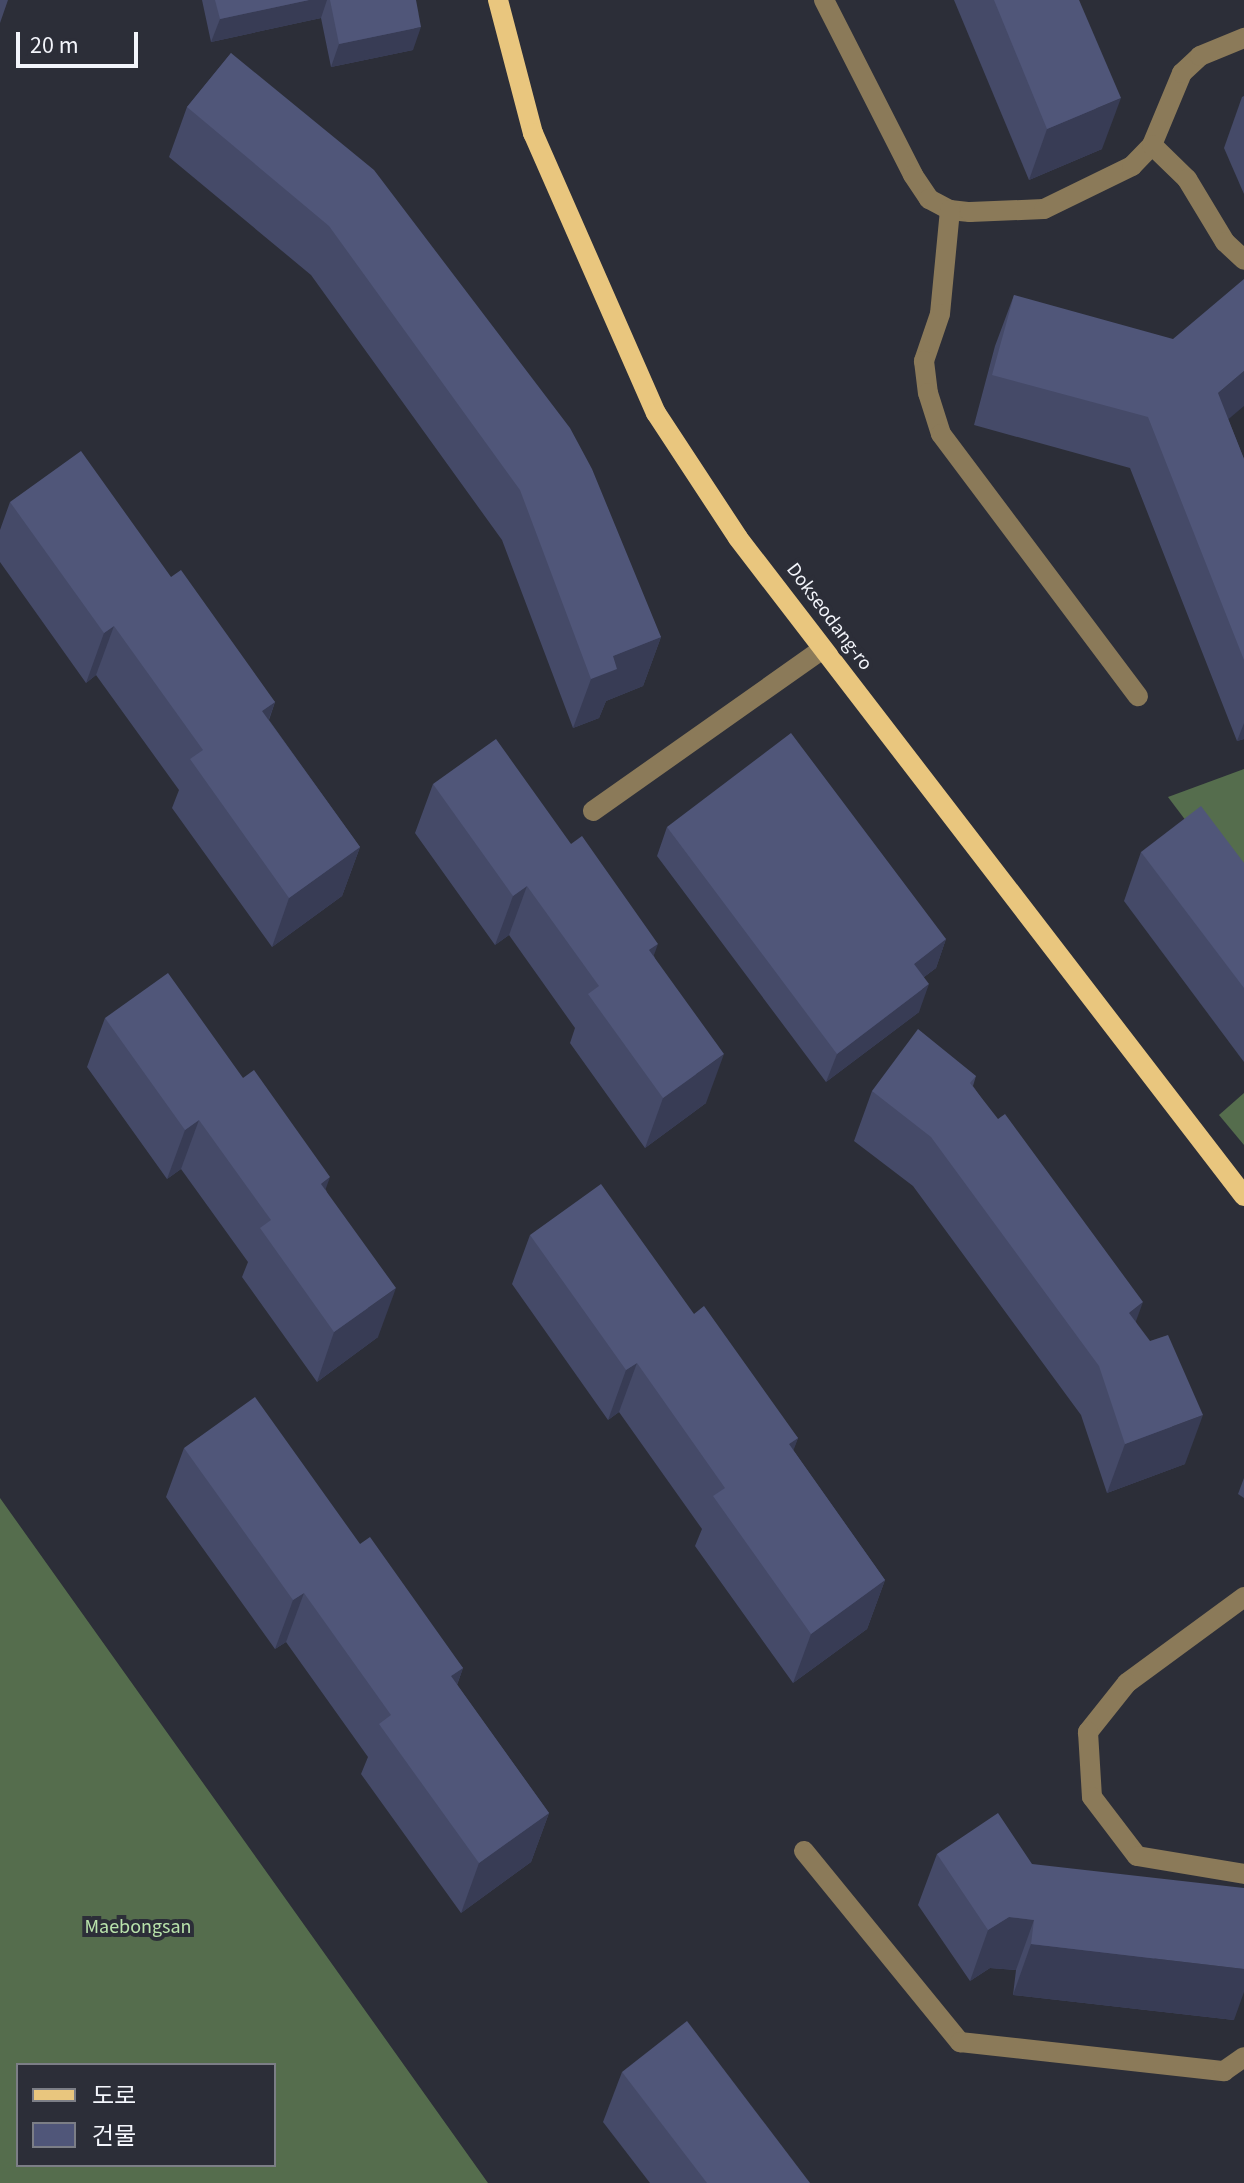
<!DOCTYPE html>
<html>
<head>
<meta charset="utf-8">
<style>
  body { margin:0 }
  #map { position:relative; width:1244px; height:2183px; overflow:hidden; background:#2c2e38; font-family:"Source Sans 3","Noto Sans KR",sans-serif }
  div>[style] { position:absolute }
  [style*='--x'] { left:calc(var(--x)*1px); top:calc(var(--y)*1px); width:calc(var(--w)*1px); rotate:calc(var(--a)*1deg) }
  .forest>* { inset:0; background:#556d4d }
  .minor>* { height:20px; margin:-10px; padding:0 10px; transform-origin:10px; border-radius:10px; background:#8b7a59 }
  .major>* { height:20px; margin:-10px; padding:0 10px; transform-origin:10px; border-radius:10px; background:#e9c67e }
  .wall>* { inset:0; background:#454a68 }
  .shaded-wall>* { inset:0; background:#383c55 }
  .building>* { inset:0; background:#505679 }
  span { translate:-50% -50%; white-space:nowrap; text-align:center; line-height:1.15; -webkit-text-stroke:8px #2c2e38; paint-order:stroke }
  .street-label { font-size:20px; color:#f3f5fb }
  .park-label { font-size:20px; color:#b9e3ac }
  .legend { position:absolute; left:16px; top:2063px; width:260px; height:104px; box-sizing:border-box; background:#2c2e38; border:2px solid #7c7e86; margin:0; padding:10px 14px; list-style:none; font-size:24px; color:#f3f5fb }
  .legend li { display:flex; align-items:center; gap:16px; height:40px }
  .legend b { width:40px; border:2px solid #7c7e86 }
  .scale { position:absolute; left:16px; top:32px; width:122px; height:36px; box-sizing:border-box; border:4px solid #f3f5fb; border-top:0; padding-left:10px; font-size:24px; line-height:28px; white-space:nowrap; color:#f3f5fb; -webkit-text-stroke:6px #2c2e38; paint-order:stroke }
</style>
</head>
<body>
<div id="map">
  <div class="forest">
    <div style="clip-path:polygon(1244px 769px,1244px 898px,1168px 797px)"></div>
    <div style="clip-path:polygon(1244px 1093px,1244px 1145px,1219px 1115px)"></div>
    <div style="clip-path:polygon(evenodd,0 1498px,488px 2183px,0 2183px,0 1498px,18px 2065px,274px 2065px,274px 2165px,18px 2165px,18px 2065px)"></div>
  </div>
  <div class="minor">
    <div style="--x:824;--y:0;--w:196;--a:63"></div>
    <div style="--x:913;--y:175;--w:29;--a:56"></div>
    <div style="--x:929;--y:199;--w:24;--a:28"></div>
    <div style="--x:950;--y:210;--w:20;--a:6"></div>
    <div style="--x:970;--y:212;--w:74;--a:-2.3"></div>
    <div style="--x:1044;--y:209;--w:98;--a:-26"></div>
    <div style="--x:1132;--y:166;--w:29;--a:-46"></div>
    <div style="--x:1152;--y:145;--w:78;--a:-67.4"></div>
    <div style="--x:1182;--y:73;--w:25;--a:-43"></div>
    <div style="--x:1200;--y:56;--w:48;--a:-22.2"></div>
    <div style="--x:1152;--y:145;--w:49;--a:44.2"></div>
    <div style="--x:1187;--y:179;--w:74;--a:58.9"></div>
    <div style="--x:1225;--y:242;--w:26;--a:43"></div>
    <div style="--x:950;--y:210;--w:104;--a:95.5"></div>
    <div style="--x:940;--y:314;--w:50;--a:108.8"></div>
    <div style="--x:924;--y:361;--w:32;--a:83"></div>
    <div style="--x:928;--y:393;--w:43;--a:72.4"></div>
    <div style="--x:941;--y:434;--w:328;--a:53.1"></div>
    <div style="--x:593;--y:811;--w:281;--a:-35.2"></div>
    <div style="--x:1244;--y:1597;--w:145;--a:143.7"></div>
    <div style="--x:1127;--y:1683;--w:63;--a:128.5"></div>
    <div style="--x:1088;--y:1732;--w:65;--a:86.5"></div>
    <div style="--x:1092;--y:1797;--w:74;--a:52.7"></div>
    <div style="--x:1137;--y:1856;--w:109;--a:9.5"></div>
    <div style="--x:804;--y:1851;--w:247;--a:50.8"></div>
    <div style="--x:960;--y:2042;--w:266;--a:6.3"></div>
    <div style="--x:1224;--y:2071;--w:24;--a:-35"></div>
  </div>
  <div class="major">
    <div style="--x:498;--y:0;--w:138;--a:75.3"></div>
    <div style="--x:533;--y:133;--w:306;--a:66.3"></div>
    <div style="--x:656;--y:413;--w:149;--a:56.7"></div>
    <div style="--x:738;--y:538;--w:830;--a:52.44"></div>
  </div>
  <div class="wall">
    <div style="clip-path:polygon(0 0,8px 0,0 23px)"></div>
    <div style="clip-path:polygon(202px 0,416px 0,413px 50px,331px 67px,321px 18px,211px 42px)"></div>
    <div style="clip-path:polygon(954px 0,1079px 0,1102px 149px,1029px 180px)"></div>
    <div style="clip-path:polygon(231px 53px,661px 637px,643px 686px,606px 701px,599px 718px,573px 728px,502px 540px,311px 275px,169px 157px,187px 107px)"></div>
    <div style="clip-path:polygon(1244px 96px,1244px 194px,1224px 148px,1242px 97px)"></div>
    <div style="clip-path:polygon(1014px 295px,1228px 419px,1244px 459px,1244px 739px,1237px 741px,1130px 468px,974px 425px,995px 346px)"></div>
    <div style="clip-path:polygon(10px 502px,171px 577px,275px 702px,269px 720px,360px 847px,342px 896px,272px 947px,172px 808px,179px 790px,96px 675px,86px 683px,0 562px,0 530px)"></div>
    <div style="clip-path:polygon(433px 784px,571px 844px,654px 956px,706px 1103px,645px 1148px,570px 1043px,575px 1028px,509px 935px,495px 945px,415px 833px)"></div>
    <div style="clip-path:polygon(667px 827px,946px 939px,936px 968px,924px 977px,919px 1012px,826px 1082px,657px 856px)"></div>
    <div style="clip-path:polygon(1141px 852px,1244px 863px,1244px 1062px,1124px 901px)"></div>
    <div style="clip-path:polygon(105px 1018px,243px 1078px,326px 1190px,378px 1337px,317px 1382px,242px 1277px,248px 1262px,181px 1169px,167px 1179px,87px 1067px)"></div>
    <div style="clip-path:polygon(976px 1076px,973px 1086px,1136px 1322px,1185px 1464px,1107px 1493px,1081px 1415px,913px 1186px,854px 1141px,872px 1091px)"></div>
    <div style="clip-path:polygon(530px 1235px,694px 1314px,798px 1438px,793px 1450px,885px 1580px,867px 1629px,793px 1683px,695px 1546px,702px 1529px,619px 1412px,608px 1420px,512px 1284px)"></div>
    <div style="clip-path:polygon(184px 1448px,360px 1544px,463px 1668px,457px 1685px,549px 1813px,531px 1862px,461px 1913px,361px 1774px,368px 1757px,286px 1642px,275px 1649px,166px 1497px)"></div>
    <div style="clip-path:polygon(1244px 1478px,1244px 1498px,1238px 1494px)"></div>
    <div style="clip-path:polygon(937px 1854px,1032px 1864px,1234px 2020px,1013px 1995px,1016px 1970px,990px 1968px,970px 1981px,918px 1905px)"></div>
    <div style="clip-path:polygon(622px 2072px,810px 2183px,650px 2183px,603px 2122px)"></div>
  </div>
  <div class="shaded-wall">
    <div style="clip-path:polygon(309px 0,327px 0,321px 18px,211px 42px,220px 19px)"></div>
    <div style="clip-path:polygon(421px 27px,413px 50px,331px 67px,339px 44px)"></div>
    <div style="clip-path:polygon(1121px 98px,1102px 149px,1029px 180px,1047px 129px)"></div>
    <div style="clip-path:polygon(1244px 371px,1244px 406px,1199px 444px,1218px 393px)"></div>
    <div style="clip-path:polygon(114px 626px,96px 675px,86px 683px,104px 633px)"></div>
    <div style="clip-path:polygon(661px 637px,643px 686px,606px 701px,599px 718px,573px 728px,591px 679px,613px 656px)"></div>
    <div style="clip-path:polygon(275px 702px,257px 751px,262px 711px)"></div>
    <div style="clip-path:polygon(1244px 723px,1244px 739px,1237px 741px)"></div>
    <div style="clip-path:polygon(360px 847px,342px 896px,272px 947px,289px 898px)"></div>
    <div style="clip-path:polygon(527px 886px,509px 935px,495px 945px,513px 896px)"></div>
    <div style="clip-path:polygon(946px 939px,936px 968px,904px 992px,914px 964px)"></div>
    <div style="clip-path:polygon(658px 944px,640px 993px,649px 950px)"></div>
    <div style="clip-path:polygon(929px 984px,919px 1012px,826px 1082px,837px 1054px)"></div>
    <div style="clip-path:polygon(724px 1054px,706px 1103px,645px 1148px,663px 1098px)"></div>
    <div style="clip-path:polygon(199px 1120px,181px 1169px,167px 1179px,185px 1130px)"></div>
    <div style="clip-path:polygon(330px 1177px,312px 1227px,321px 1184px)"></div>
    <div style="clip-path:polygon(396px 1288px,378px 1337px,317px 1382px,334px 1332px)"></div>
    <div style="clip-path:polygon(1143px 1302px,1125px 1351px,1129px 1313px)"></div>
    <div style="clip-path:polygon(637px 1363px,619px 1412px,608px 1420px,626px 1370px)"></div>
    <div style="clip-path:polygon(1203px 1415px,1185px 1464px,1107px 1493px,1125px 1444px)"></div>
    <div style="clip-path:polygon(798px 1438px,780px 1487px,789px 1444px)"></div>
    <div style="clip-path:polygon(885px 1580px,867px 1629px,793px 1683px,811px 1634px)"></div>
    <div style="clip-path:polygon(304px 1593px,286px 1642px,275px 1649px,293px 1600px)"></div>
    <div style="clip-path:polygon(463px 1668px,445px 1717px,451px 1676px)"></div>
    <div style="clip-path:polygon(549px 1813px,531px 1862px,461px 1913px,479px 1863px)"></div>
    <div style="clip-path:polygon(1009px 1917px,1034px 1920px,1016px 1970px,990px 1968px,970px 1981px,988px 1930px)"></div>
    <div style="clip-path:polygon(1031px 1944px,1244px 1969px,1244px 1992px,1234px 2020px,1013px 1995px)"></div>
  </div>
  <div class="building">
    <div style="clip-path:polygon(215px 0,309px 0,220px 19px)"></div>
    <div style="clip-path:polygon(330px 0,416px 0,421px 27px,339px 44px)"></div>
    <div style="clip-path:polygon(994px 0,1079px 0,1121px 98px,1047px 129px)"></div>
    <div style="clip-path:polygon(231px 53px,374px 170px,570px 428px,592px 469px,661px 637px,613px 656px,617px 669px,591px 679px,520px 490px,329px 226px,187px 107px)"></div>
    <div style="clip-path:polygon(1244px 279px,1244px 371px,1218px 393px,1244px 459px,1244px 660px,1148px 417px,992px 375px,1014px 295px,1173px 339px)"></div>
    <div style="clip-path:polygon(81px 451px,171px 577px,181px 570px,275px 702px,262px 711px,360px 847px,289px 898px,190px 759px,203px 750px,114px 626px,104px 633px,10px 502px)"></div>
    <div style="clip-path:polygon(791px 733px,946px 939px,914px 964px,929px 984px,837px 1054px,667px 827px)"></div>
    <div style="clip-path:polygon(496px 739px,571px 844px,582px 836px,658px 944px,649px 950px,724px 1054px,663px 1098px,588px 994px,599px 986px,527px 886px,513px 896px,433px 784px)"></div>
    <div style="clip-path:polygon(1201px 806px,1244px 863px,1244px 988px,1141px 852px)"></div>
    <div style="clip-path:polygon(168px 973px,243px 1078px,254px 1070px,330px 1177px,321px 1184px,396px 1288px,334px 1332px,260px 1228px,271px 1220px,199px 1120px,185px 1130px,105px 1018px)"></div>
    <div style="clip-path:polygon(918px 1029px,976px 1076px,970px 1083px,998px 1119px,1005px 1114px,1143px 1302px,1129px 1313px,1150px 1341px,1168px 1335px,1203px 1415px,1125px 1444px,1099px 1366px,931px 1137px,872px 1091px)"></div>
    <div style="clip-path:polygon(601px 1184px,694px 1314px,704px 1306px,798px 1438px,789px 1444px,885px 1580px,811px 1634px,713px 1496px,725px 1488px,637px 1363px,626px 1370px,530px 1235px)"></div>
    <div style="clip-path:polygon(255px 1397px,360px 1544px,370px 1537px,463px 1668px,451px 1676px,549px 1813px,479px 1863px,379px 1724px,391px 1715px,304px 1593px,293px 1600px,184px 1448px)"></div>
    <div style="clip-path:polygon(998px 1813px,1032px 1864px,1244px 1888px,1244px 1969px,1031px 1944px,1034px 1920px,1009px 1917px,988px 1930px,937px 1854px)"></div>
    <div style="clip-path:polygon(687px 2021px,810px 2183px,707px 2183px,622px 2072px)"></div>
  </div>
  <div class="street-label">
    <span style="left:829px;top:617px;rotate:53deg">Dokseodang-ro</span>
  </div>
  <div class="park-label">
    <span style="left:138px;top:1927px">Maebongsan</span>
  </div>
  <ul class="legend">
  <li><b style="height:10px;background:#e9c67e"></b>도로</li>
  <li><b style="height:22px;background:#505679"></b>건물</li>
  </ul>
  <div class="scale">20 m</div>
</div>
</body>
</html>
